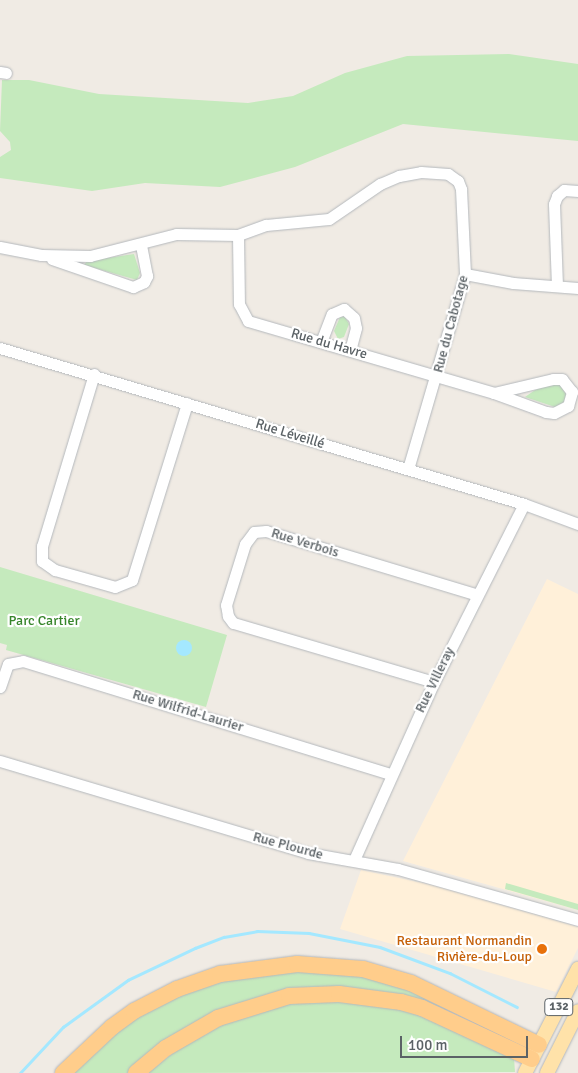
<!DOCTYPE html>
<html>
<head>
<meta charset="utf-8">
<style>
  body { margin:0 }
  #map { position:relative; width:578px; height:1073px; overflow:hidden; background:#f0ebe4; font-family:Signika,sans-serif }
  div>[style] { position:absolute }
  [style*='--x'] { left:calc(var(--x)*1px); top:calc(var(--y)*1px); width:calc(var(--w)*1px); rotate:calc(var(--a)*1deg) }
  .commercial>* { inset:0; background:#fff0d9 }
  .green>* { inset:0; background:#c5eabd }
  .water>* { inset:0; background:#a4e8ff }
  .round { border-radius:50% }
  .stream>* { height:2.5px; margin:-1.25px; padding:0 1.25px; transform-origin:1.25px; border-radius:1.25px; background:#a4e8ff }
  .roads { filter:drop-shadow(0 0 1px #b4b8bc) drop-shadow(0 0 1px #b4b8bc) }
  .minor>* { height:11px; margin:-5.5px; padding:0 5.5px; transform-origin:5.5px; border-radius:5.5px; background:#fff }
  .major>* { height:14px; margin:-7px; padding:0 7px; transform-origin:7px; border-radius:7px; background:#ffe2a9 }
  .highway>* { height:16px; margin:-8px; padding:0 8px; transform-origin:8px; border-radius:8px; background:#ffcd8b }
  .dots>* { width:14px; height:14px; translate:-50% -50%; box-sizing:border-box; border:2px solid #fff; border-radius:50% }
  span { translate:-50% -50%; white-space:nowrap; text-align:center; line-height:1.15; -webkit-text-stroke:4.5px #fff; paint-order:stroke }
  .shield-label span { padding:1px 4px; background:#fff; border:1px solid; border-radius:4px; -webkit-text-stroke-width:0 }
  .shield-label { font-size:12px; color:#5b6266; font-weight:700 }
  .street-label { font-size:14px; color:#5b6266 }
  .park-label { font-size:14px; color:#37852b }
  .food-label { font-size:14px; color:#c56008 }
  .right { translate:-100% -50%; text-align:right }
  .scale { position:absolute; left:400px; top:1036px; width:128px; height:22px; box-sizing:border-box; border:2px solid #5b6266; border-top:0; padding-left:6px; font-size:15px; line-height:18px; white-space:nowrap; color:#5b6266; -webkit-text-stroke:4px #fff; paint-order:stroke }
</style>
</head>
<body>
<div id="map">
  <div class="commercial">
    <div style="clip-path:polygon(547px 579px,578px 594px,578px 910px,403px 861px)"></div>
    <div style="clip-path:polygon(361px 870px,432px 885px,578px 927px,578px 948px,556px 992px,340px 929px)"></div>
  </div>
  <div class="green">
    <div style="clip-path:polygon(509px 54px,578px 64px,578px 141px,403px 124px,295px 167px,220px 187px,145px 183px,92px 191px,0 178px,0 157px,11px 150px,10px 142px,0 131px,2px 80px,29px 80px,99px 94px,248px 103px,293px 96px,345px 73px,407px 56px)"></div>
    <div style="clip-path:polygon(134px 254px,140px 273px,137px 280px,84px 265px,87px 261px)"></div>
    <div style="clip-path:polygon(340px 317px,345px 317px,349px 324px,344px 337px,338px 339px,334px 331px)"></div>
    <div style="clip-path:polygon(555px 384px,560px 385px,566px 394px,564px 402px,555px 407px,525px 397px,538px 388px)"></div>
    <div style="clip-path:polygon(0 567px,227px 635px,206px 707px,6px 650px,7px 645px,0 643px)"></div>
    <div style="clip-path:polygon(506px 883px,578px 904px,578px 910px,505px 889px)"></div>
    <div style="clip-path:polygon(266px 971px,355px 973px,400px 985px,460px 1015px,436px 1006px,273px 995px,129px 1073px,70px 1073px,84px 1058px,150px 1008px,202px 986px)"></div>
    <div style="clip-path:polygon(336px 999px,409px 1011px,514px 1058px,515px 1072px,148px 1073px,174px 1052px,215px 1027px,280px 1004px)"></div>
  </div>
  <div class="water">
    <div class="round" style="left:176px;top:640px;width:16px;height:16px"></div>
  </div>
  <div class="stream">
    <div style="--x:20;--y:1073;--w:63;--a:-46.9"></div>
    <div style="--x:63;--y:1027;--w:80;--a:-35.9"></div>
    <div style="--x:128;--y:980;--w:74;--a:-25.5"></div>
    <div style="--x:195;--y:948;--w:31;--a:-21"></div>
    <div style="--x:224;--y:937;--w:34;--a:-10"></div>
    <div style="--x:257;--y:931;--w:52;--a:2.2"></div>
    <div style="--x:309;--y:933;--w:72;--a:11.2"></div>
    <div style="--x:380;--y:947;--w:75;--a:20.4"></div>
    <div style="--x:450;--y:973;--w:75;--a:26.9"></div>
  </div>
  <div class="roads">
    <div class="minor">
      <div style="--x:0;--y:72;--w:6;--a:9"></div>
      <div style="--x:238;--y:235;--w:69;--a:89.2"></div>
      <div style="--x:239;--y:304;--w:19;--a:62"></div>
      <div style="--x:248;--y:321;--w:256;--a:16.3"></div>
      <div style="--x:494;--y:393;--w:55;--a:20.1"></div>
      <div style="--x:546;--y:412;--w:8;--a:7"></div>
      <div style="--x:554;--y:413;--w:16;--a:-27"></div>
      <div style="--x:568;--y:406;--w:15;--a:-74"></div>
      <div style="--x:572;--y:392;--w:16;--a:-128"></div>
      <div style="--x:562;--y:379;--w:9;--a:180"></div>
      <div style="--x:553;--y:379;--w:61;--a:166.7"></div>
      <div style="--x:0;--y:247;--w:42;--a:11"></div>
      <div style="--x:41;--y:255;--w:49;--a:1.2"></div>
      <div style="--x:90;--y:256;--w:89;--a:-14.3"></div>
      <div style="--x:176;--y:234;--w:62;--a:0.9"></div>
      <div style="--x:238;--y:235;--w:30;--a:-20"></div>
      <div style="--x:266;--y:225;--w:63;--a:-5.4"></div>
      <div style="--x:329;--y:219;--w:62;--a:-34.5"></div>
      <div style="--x:380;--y:184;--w:21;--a:-23"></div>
      <div style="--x:399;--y:176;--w:22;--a:-10"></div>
      <div style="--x:421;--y:172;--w:27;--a:4"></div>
      <div style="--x:448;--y:174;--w:12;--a:35"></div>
      <div style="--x:458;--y:181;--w:9;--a:69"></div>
      <div style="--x:461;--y:189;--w:85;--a:87.3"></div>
      <div style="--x:465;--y:274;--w:203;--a:106.3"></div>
      <div style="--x:52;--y:259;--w:86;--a:19.1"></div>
      <div style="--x:133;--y:287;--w:12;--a:-24"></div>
      <div style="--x:144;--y:282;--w:7;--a:-63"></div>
      <div style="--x:147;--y:276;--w:32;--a:-101"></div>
      <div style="--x:465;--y:274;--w:49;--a:10.6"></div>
      <div style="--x:513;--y:283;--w:65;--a:4.4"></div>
      <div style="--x:557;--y:286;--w:82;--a:-92.1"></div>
      <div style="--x:554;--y:204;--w:9;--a:-69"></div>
      <div style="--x:557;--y:196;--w:9;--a:-41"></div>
      <div style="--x:564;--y:190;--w:14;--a:4"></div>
      <div style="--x:321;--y:342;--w:30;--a:-69"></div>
      <div style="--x:332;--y:314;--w:13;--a:-23"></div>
      <div style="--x:344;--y:309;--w:13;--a:42"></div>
      <div style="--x:354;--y:318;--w:10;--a:79"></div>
      <div style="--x:356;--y:328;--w:23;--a:105"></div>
      <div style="--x:0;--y:348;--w:547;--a:16.58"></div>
      <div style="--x:524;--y:504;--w:58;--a:20.3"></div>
      <div style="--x:94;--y:374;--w:180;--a:106.8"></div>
      <div style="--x:42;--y:546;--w:15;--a:90"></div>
      <div style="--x:42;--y:561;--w:16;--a:35"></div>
      <div style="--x:55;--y:570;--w:62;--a:15.8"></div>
      <div style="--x:115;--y:587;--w:18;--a:-22"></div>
      <div style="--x:132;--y:580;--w:185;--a:-72.7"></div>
      <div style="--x:434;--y:682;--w:209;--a:-163.6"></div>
      <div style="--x:233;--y:623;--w:9;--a:-126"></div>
      <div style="--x:228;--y:616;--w:11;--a:-100"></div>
      <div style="--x:226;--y:605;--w:64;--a:-72.7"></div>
      <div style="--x:245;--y:544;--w:15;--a:-53"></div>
      <div style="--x:254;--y:532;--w:12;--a:-5"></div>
      <div style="--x:266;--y:531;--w:221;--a:16.8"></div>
      <div style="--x:0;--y:687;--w:24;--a:-71"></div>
      <div style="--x:8;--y:664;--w:15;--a:-11"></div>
      <div style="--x:23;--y:661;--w:385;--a:17.1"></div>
      <div style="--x:0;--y:761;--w:321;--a:16.6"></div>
      <div style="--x:308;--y:853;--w:91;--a:10.1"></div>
      <div style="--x:398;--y:869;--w:187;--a:15.8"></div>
      <div style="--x:354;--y:860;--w:195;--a:-65.8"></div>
      <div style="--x:434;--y:682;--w:199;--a:-63.2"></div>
    </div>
    <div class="major">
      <div style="--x:525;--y:1073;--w:117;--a:-63"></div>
      <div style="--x:547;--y:1073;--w:69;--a:-63.4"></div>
    </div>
    <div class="highway">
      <div style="--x:63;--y:1073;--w:67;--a:-43.2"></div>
      <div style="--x:112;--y:1027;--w:27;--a:-36"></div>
      <div style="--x:134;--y:1011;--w:48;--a:-27.1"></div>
      <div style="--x:177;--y:989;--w:46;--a:-19.2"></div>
      <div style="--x:220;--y:974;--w:78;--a:-7.4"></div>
      <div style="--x:297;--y:964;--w:66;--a:4.3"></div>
      <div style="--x:363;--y:969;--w:50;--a:16.3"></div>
      <div style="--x:411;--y:983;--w:142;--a:25.8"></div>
      <div style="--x:136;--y:1073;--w:39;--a:-40"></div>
      <div style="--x:166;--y:1048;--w:60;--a:-30"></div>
      <div style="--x:218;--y:1018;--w:74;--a:-17.2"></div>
      <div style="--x:289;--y:996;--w:50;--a:-2.3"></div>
      <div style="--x:339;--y:994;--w:63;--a:7.4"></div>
      <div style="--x:401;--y:1002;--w:22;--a:16"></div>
      <div style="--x:422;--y:1008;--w:121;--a:24.9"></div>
    </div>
  </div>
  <div class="dots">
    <div style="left:542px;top:949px;background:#e8710a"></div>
  </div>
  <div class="shield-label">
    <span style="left:559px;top:1007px">132</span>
  </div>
  <div class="street-label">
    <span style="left:451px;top:324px;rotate:-75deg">Rue du Cabotage</span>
    <span style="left:329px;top:344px;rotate:16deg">Rue du Havre</span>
    <span style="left:290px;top:434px;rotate:17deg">Rue Léveillé</span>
    <span style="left:305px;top:543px;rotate:17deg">Rue Verbois</span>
    <span style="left:435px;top:680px;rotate:-64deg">Rue Villeray</span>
    <span style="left:188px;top:711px;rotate:17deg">Rue Wilfrid-Laurier</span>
    <span style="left:288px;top:846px;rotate:15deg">Rue Plourde</span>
  </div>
  <div class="park-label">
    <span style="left:44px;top:621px">Parc Cartier</span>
  </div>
  <div class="food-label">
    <span class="right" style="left:532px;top:949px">Restaurant Normandin<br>Rivière-du-Loup</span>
  </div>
  <div class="scale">100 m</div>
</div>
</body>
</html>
